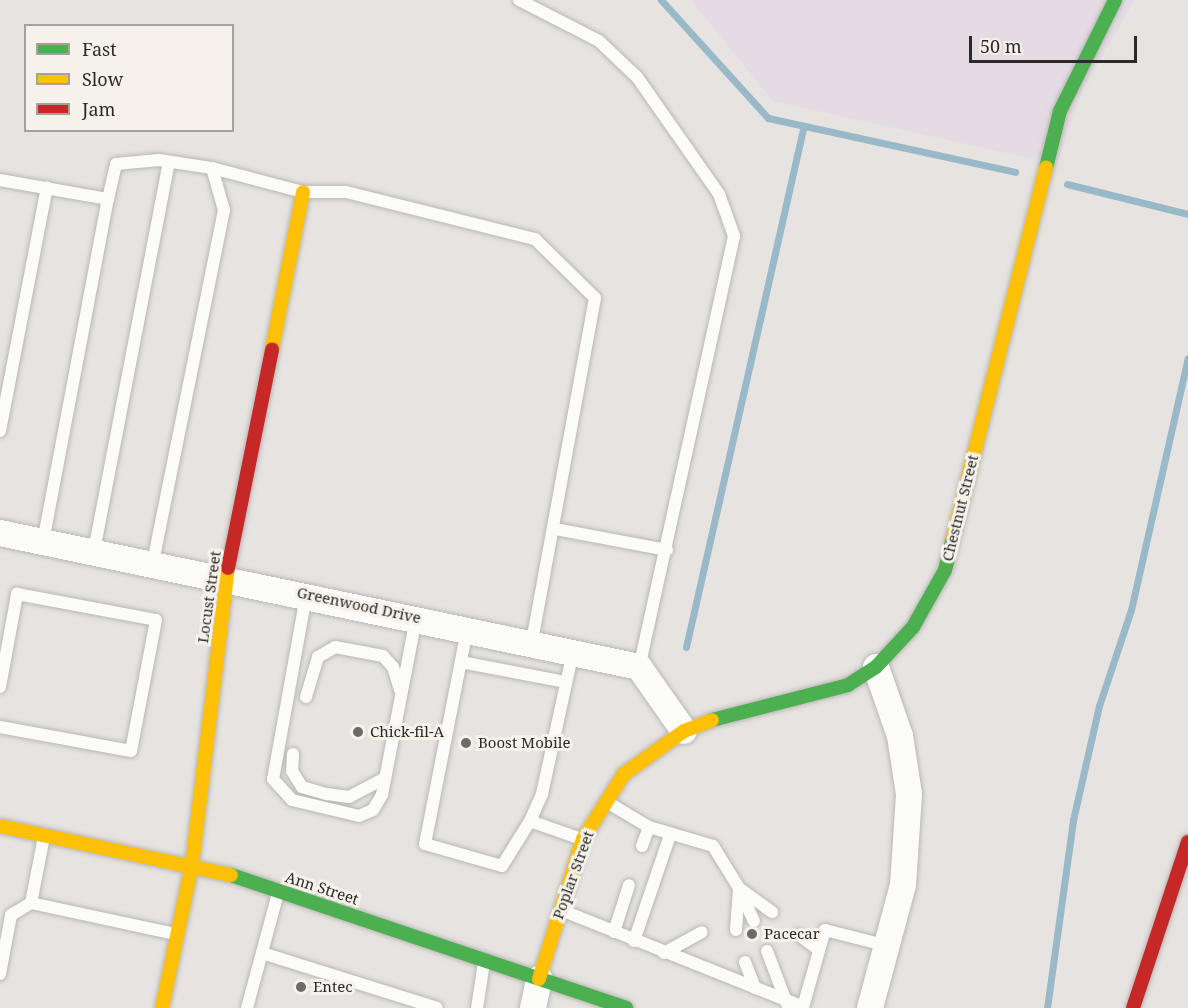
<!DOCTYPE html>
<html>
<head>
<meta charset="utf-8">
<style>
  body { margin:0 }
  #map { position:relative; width:1188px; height:1008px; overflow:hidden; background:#e6e3e0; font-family:"Noto Serif",serif }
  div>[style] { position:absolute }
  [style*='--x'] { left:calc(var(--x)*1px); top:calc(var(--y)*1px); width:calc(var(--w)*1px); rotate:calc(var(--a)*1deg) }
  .industrial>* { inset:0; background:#e5dbe4 }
  .stream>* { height:7px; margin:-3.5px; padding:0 3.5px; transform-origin:3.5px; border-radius:3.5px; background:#99b9c9 }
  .roads { filter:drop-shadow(0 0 2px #b9b8b5) drop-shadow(0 0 2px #b9b8b5) }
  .lane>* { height:12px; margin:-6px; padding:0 6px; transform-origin:6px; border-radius:6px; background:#fbfbfa }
  .street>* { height:26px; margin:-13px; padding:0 13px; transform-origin:13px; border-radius:13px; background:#fbfbfa }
  .fast>* { height:14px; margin:-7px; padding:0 7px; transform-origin:7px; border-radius:7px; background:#4caf50 }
  .slow>* { height:14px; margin:-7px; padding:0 7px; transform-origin:7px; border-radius:7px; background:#ffc107 }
  .jam>* { height:14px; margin:-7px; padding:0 7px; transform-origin:7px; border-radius:7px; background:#c62828 }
  .dots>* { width:16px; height:16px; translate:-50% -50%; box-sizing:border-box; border:3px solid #f6f1ea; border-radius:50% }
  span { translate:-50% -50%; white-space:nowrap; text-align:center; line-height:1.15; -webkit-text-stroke:6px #f6f1ea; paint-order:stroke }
  .street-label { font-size:15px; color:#2c2a28 }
  .poi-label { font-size:15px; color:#2c2a28 }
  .left { translate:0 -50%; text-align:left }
  .legend { position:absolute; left:24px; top:24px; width:210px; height:108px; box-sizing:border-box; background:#f6f1ea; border:2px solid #a5a19c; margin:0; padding:8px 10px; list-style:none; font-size:18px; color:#2c2a28 }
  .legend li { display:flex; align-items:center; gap:12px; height:30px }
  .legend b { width:30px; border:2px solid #a5a19c }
  .scale { position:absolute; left:969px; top:36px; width:168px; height:27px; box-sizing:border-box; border:3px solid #2c2a28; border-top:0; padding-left:8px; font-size:18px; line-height:21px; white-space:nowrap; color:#2c2a28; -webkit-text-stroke:4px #f6f1ea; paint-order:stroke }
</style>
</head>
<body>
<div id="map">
  <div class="industrial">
    <div style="clip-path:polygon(691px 0,1135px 0,1083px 89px,1056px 164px,773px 101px)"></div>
  </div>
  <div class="stream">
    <div style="--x:661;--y:0;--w:159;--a:47.8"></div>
    <div style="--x:768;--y:118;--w:253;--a:12.3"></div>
    <div style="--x:1067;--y:184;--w:125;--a:13.9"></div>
    <div style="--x:686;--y:647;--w:531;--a:-77.27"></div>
    <div style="--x:1047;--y:1008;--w:190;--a:-82.1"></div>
    <div style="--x:1073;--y:820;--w:117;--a:-77.2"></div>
    <div style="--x:1099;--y:706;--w:101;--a:-71.6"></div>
    <div style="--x:1131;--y:610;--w:258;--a:-77.3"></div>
  </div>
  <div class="roads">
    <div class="lane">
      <div style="--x:519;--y:0;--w:90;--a:27.1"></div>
      <div style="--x:599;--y:41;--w:52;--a:43.5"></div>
      <div style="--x:637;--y:77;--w:143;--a:55"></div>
      <div style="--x:719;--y:194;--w:45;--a:70.3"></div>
      <div style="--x:734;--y:236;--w:441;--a:102.4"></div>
      <div style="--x:212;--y:168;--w:94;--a:14.8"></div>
      <div style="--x:303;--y:192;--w:43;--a:0"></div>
      <div style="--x:346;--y:192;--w:195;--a:14"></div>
      <div style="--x:535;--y:239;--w:84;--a:44.5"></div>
      <div style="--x:595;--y:298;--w:350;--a:100.4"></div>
      <div style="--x:0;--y:180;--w:110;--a:10"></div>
      <div style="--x:108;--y:199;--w:36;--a:-77"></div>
      <div style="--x:116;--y:164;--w:43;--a:-5.3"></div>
      <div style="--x:159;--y:160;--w:54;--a:8.6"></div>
      <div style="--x:212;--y:168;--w:44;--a:74.1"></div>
      <div style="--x:224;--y:210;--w:360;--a:101.4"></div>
      <div style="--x:0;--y:431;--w:248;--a:-79.1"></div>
      <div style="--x:555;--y:529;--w:114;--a:10.6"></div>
      <div style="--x:43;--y:542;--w:349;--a:-79.3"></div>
      <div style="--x:94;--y:551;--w:396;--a:-79.1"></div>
      <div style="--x:306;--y:596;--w:186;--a:100.2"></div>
      <div style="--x:273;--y:779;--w:28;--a:48"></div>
      <div style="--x:292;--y:800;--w:69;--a:13.4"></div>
      <div style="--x:359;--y:816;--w:15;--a:-23"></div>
      <div style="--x:373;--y:810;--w:17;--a:-59"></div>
      <div style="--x:382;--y:795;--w:180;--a:-79.1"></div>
      <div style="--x:467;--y:630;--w:218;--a:101.1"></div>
      <div style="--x:425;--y:844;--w:80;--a:15.9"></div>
      <div style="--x:502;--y:866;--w:53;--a:-58.1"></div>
      <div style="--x:530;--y:821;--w:54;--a:19.4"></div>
      <div style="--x:461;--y:662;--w:107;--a:10.8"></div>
      <div style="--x:0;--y:687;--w:95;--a:-79.6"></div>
      <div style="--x:17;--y:594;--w:141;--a:10.6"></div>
      <div style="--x:156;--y:620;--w:133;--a:100.8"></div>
      <div style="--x:131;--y:751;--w:133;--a:-169.6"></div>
      <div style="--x:306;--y:697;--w:42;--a:-73.3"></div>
      <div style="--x:318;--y:657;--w:20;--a:-30"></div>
      <div style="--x:335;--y:647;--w:49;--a:10.6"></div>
      <div style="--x:383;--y:656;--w:15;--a:48"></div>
      <div style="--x:393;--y:667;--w:24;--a:73"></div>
      <div style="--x:293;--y:754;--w:17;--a:93"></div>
      <div style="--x:292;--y:771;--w:19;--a:58"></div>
      <div style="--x:302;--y:787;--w:26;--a:16"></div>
      <div style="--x:327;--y:794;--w:22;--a:8"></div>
      <div style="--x:349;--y:797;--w:41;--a:-27.8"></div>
      <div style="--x:607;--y:802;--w:49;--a:30.8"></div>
      <div style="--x:649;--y:827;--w:67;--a:16.5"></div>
      <div style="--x:713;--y:846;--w:49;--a:58.2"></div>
      <div style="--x:739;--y:888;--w:41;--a:36"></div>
      <div style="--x:530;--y:821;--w:30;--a:-66"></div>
      <div style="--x:542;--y:794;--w:145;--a:-77.7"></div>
      <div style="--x:642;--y:846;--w:20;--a:-70"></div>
      <div style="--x:740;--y:890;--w:34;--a:66"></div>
      <div style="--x:31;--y:903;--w:67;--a:-78.9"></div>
      <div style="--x:561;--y:910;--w:261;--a:21.8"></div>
      <div style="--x:803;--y:1007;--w:80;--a:-74.1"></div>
      <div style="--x:825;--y:930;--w:65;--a:14.3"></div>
      <div style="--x:736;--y:930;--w:42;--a:-85.9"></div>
      <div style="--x:614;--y:932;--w:49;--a:-72.3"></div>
      <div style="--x:799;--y:935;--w:25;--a:37"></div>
      <div style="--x:634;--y:941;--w:112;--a:-71.2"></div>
      <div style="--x:767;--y:951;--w:57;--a:69.3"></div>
      <div style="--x:262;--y:953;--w:183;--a:17.4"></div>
      <div style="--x:664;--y:953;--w:43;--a:-28.9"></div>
      <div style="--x:745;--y:962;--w:28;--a:69"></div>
      <div style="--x:0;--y:974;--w:60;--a:-79.4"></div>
      <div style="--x:11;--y:915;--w:23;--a:-31"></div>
      <div style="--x:31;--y:903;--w:148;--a:12.1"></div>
      <div style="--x:247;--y:1008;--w:119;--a:-74.9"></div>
      <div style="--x:477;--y:1008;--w:47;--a:-81.3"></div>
    </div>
    <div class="street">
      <div style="--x:0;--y:533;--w:653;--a:11.84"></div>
      <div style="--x:639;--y:667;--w:78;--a:54.9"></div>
      <div style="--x:533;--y:1008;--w:30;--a:-78"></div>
      <div style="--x:870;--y:1008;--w:127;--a:-75"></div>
      <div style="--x:903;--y:885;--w:91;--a:-86.2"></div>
      <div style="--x:909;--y:794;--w:59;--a:-98.8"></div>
      <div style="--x:900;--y:736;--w:73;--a:-109.2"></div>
    </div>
    <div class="fast">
      <div style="--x:1046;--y:168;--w:59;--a:-76.2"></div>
      <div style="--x:1060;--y:111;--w:124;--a:-63.6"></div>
      <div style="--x:712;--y:720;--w:140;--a:-14.4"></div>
      <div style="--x:848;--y:685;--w:33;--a:-33"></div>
      <div style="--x:876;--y:667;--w:54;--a:-47.2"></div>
      <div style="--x:913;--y:627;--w:65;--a:-60.7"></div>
      <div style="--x:945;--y:570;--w:33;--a:-76"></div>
      <div style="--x:231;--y:875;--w:417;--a:18.6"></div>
    </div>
    <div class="slow">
      <div style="--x:272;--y:349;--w:160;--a:-78.8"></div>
      <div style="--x:953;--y:538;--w:382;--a:-75.9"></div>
      <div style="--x:0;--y:826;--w:236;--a:12"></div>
      <div style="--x:539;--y:979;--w:147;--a:-72.6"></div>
      <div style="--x:583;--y:839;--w:77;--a:-57.8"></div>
      <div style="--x:624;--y:774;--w:74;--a:-35.6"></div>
      <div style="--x:684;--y:731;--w:30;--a:-21"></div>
      <div style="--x:162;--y:1008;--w:146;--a:-78.2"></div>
      <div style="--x:192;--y:865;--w:299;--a:-83.1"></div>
    </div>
    <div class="jam">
      <div style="--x:228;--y:568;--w:223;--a:-78.6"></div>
      <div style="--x:1133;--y:1008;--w:175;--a:-71.7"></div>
    </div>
  </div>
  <div class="dots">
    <div style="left:358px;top:732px;background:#6d6b68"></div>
    <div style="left:466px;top:743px;background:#6d6b68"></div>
    <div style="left:752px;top:934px;background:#6d6b68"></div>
    <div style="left:301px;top:987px;background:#6d6b68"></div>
  </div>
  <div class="street-label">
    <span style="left:960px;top:508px;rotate:-76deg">Chestnut Street</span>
    <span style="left:209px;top:597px;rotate:-82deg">Locust Street</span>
    <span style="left:359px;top:605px;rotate:12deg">Greenwood Drive</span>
    <span style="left:573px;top:875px;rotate:-70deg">Poplar Street</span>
    <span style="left:322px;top:888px;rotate:18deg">Ann Street</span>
  </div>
  <div class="poi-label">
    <span class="left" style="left:370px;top:732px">Chick-fil-A</span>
    <span class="left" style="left:478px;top:743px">Boost Mobile</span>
    <span class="left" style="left:764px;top:934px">Pacecar</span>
    <span class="left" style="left:313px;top:987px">Entec</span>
  </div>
  <ul class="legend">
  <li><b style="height:8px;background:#4caf50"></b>Fast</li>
  <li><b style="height:8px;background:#ffc107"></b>Slow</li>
  <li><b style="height:8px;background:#c62828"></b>Jam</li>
  </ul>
  <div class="scale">50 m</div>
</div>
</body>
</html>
